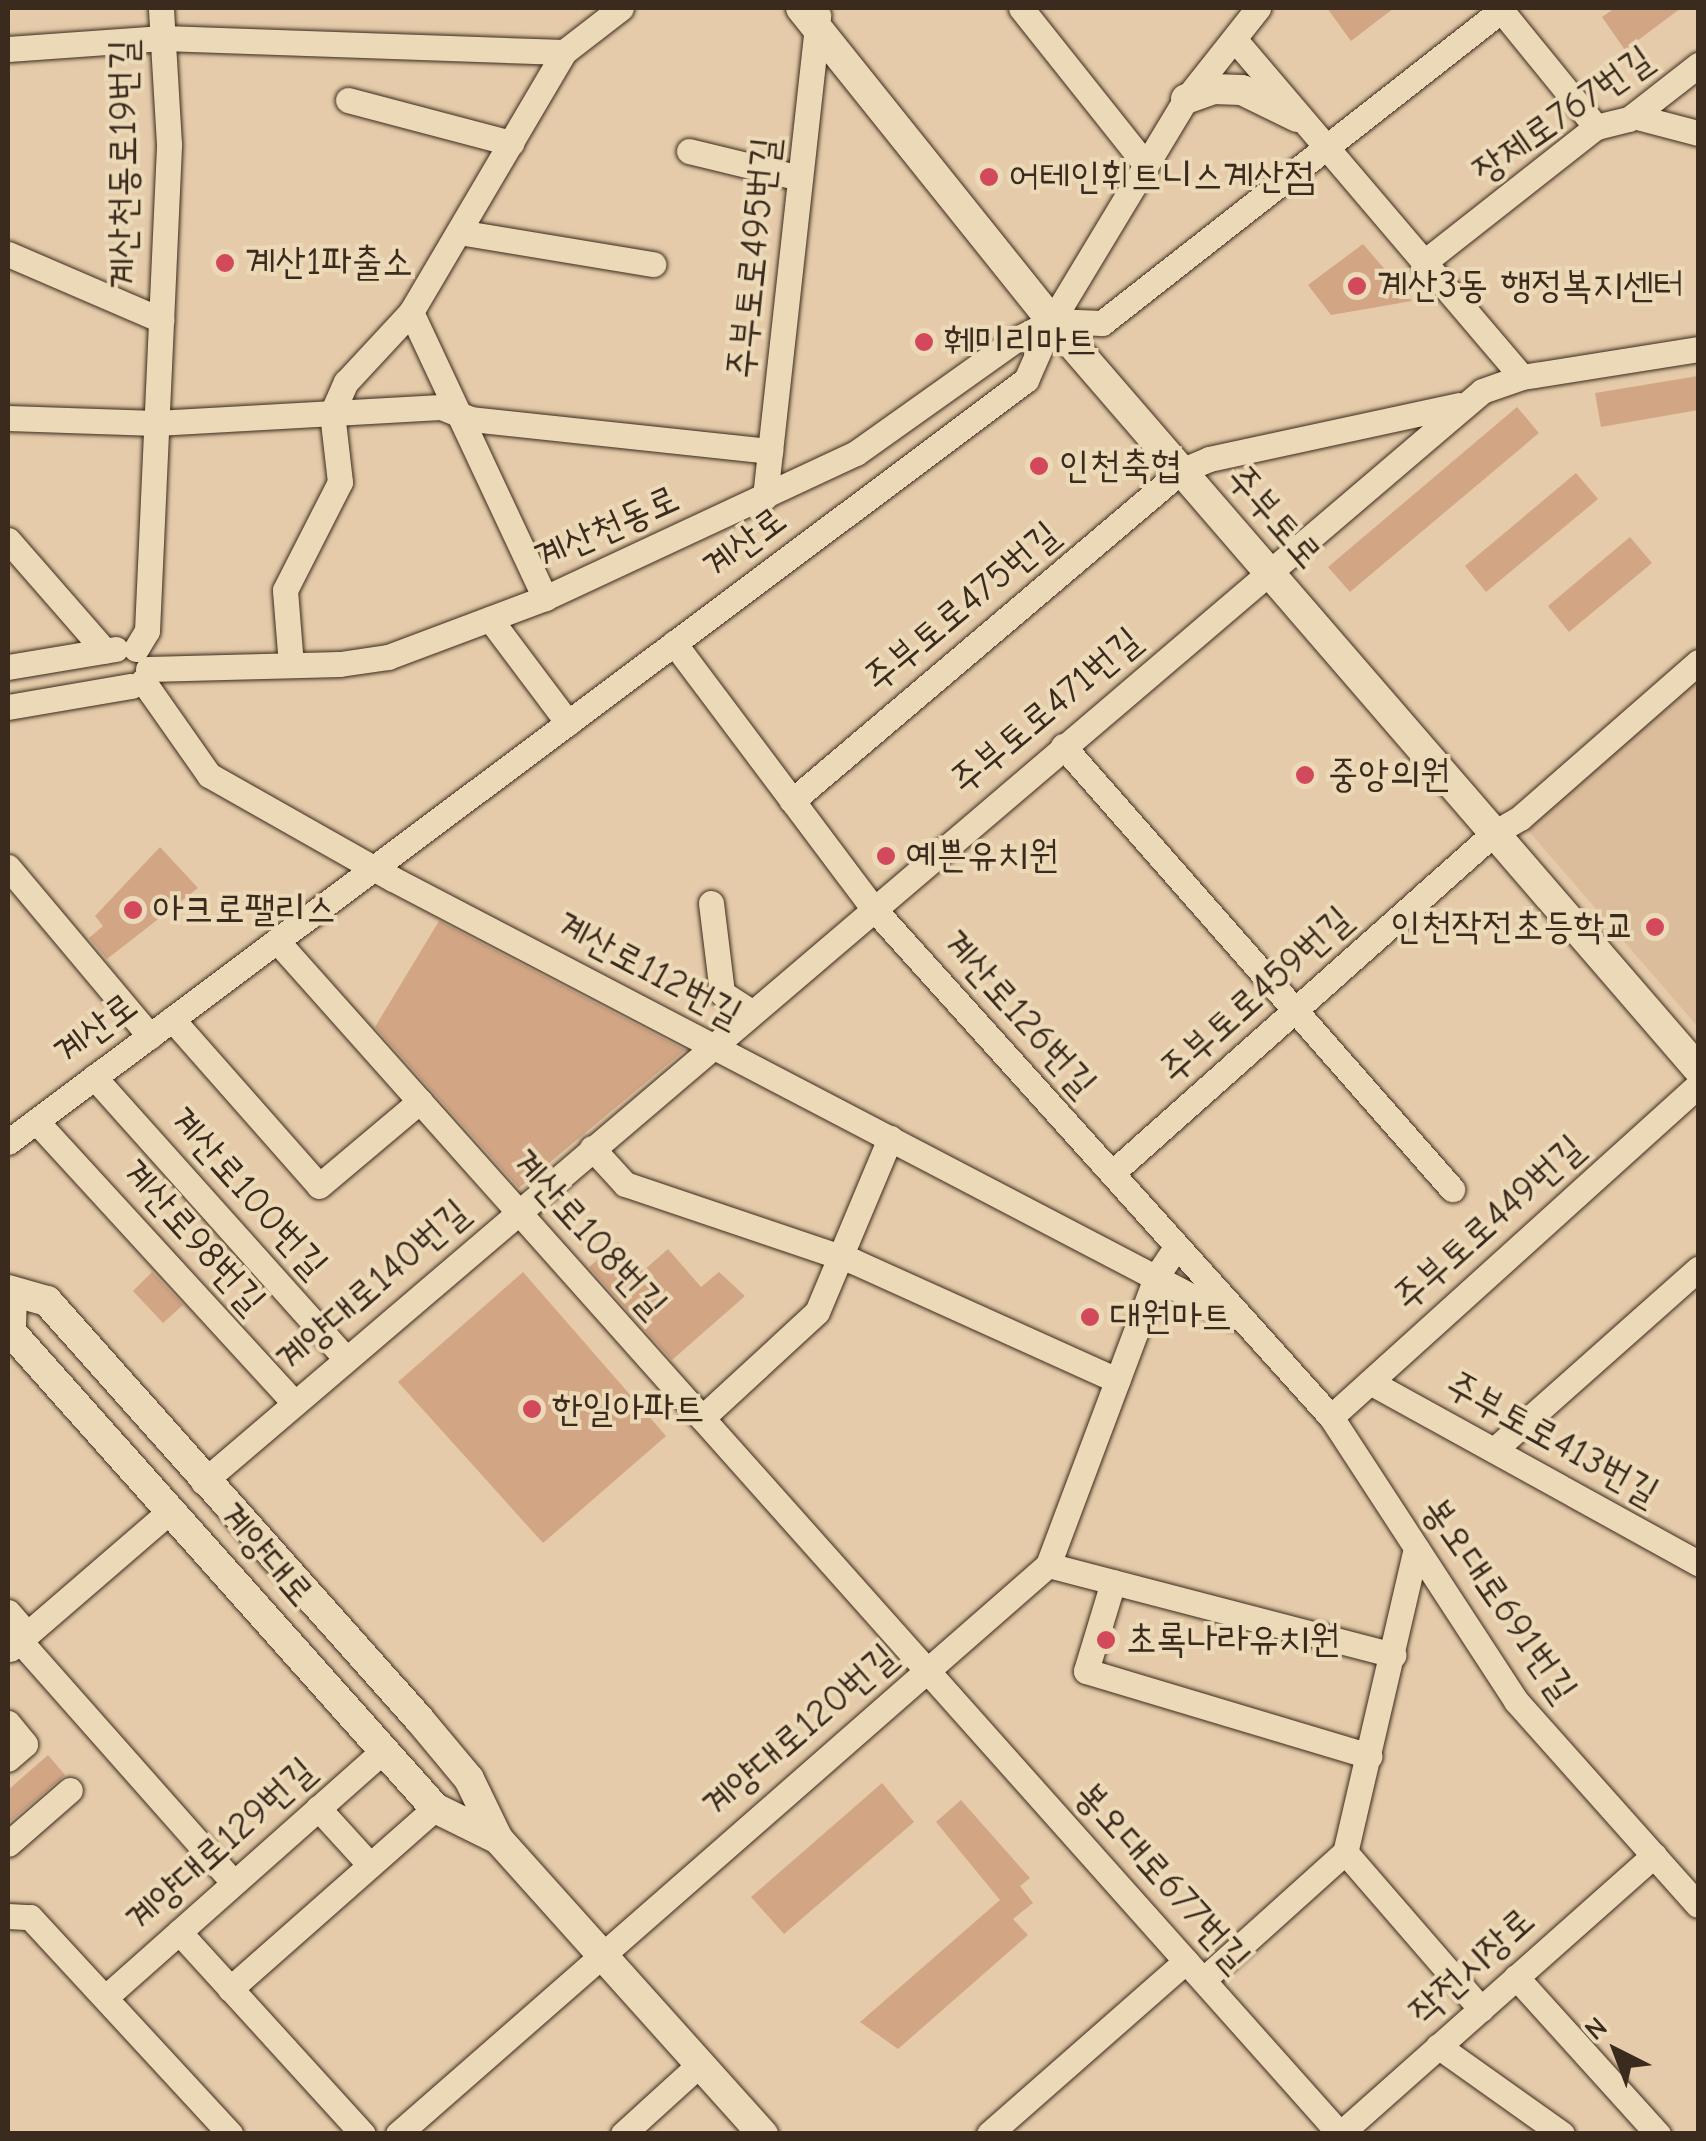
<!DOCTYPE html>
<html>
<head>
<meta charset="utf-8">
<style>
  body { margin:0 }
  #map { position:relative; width:1706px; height:2141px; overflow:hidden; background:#e5cba9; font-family:"Comic Neue","Poor Story",sans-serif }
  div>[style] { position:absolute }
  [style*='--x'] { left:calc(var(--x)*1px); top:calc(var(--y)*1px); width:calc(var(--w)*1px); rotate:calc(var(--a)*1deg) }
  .built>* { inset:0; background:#dcbd9b }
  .building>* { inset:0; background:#d2a685 }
  .roads { filter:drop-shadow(0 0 2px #3b2a1e) drop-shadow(0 0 2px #3b2a1e) }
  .minor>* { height:25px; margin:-12.5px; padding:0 12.5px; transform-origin:12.5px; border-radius:12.5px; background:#ecd9b7 }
  .major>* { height:30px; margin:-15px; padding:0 15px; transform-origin:15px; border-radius:15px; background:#ecd9b7 }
  .dots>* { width:28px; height:28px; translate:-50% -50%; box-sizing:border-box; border:5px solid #ecd9b7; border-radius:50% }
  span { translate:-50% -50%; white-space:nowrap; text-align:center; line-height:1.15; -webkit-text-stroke:8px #ecd9b7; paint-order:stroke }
  .street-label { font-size:38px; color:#3b2a1e }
  .poi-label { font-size:38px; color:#3b2a1e }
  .left { translate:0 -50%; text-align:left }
  .right { translate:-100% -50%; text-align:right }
  .frame { position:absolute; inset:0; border:10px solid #3b2a1e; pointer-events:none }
  .north { position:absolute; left:1566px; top:2001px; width:100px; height:100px; -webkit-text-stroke:8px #ecd9b7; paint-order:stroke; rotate:318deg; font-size:28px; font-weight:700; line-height:40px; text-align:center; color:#3b2a1e }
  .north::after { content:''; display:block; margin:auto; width:35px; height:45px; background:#3b2a1e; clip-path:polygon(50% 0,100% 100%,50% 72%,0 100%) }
</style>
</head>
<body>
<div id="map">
  <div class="built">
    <div style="clip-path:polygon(1698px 678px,1698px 1027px,1526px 828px)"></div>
  </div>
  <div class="building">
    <div style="clip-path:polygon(1327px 8px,1394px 8px,1351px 41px)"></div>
    <div style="clip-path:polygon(1615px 8px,1681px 8px,1625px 50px,1602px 17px)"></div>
    <div style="clip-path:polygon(1363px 244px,1412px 301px,1331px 315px,1308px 285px)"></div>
    <div style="clip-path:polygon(1698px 376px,1698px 410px,1601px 427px,1595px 393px)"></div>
    <div style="clip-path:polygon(1517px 407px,1539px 433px,1350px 592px,1328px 567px)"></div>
    <div style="clip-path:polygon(1576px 473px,1598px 499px,1486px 592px,1465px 566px)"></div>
    <div style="clip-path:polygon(1630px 537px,1652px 563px,1569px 632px,1548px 606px)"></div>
    <div style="clip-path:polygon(160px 847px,198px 888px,107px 959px,89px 938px,103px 926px,95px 916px)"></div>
    <div style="clip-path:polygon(439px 921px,685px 1050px,519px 1188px,375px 1027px)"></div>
    <div style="clip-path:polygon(618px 1242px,643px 1271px,668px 1249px,701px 1287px,719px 1272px,745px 1296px,672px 1360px,589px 1267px)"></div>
    <div style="clip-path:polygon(152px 1272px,183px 1305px,163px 1323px,133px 1291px)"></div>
    <div style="clip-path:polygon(523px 1272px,666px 1436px,543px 1543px,398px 1382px)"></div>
    <div style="clip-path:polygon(48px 1755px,65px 1775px,8px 1823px,8px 1790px)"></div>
    <div style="clip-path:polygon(882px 1783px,914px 1822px,784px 1934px,751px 1897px)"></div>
    <div style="clip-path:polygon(961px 1800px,1030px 1878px,1020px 1886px,1033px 1903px,1013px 1919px,1028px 1935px,898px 2049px,860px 2022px,1000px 1900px,936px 1822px)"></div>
  </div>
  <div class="roads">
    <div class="minor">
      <div style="--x:1021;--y:8;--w:201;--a:51.5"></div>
      <div style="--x:1501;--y:10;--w:151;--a:50.9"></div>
      <div style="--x:1236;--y:41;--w:441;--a:49.6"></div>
      <div style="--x:8;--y:49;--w:155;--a:-4.1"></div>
      <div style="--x:163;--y:38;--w:401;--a:2"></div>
      <div style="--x:564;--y:52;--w:72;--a:-37.7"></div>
      <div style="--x:348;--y:100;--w:169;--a:14.8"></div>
      <div style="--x:1633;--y:116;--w:67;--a:14.7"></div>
      <div style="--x:689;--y:151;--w:114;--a:13.7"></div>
      <div style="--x:459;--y:232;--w:197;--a:9.4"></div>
      <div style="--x:8;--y:254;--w:167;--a:23.3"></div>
      <div style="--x:1423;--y:263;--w:220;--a:-38.2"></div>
      <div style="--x:1596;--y:127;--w:34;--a:-14"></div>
      <div style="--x:1629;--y:119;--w:88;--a:-38"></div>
      <div style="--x:411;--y:312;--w:316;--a:64.9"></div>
      <div style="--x:8;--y:418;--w:148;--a:1.9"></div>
      <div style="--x:156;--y:423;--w:285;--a:-3.2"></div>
      <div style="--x:441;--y:407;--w:31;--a:22"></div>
      <div style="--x:470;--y:419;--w:302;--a:6.1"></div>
      <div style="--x:765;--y:497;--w:485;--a:-83.7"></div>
      <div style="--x:8;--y:540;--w:147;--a:48.9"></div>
      <div style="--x:490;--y:619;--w:130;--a:53.1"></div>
      <div style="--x:674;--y:643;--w:331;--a:53.1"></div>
      <div style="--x:873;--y:908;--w:685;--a:48.02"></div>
      <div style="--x:1331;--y:1417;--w:339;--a:56.9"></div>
      <div style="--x:1516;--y:1701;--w:273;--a:48.3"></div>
      <div style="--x:136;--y:649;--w:21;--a:-59"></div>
      <div style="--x:147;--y:631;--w:487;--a:-87.4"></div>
      <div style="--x:169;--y:144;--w:136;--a:-93.4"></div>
      <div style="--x:291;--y:665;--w:75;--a:-94.6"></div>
      <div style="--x:285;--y:590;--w:121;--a:-63"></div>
      <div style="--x:340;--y:482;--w:69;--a:-96.6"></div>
      <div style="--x:332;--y:413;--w:34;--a:-66"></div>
      <div style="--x:346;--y:382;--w:96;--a:-47.1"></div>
      <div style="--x:411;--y:312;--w:302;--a:-59.5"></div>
      <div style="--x:8;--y:667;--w:109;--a:-9.5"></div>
      <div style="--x:148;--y:669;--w:192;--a:-1.5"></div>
      <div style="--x:340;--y:664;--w:49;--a:-8.3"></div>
      <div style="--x:388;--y:657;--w:168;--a:-20.6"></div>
      <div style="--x:545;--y:598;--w:343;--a:-25"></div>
      <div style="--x:856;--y:453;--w:195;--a:-35.4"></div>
      <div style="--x:1015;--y:340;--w:42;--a:-27.2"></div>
      <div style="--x:1052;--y:321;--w:50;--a:2.3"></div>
      <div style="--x:1102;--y:323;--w:511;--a:-38.08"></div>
      <div style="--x:143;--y:681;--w:115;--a:54.9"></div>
      <div style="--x:209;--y:775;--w:211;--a:29.5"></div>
      <div style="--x:393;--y:879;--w:946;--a:27.59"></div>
      <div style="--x:8;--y:707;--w:125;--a:-9.7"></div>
      <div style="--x:1063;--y:746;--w:590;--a:48.71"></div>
      <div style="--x:792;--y:801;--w:510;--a:-40.31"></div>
      <div style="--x:1181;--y:471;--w:30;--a:-23"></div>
      <div style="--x:1209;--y:459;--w:255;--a:-12.2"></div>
      <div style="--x:8;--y:867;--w:221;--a:50"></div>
      <div style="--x:711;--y:903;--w:91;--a:83"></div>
      <div style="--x:722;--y:993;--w:35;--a:33"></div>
      <div style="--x:277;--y:941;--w:1598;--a:48.3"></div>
      <div style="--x:172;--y:1019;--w:222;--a:48.6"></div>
      <div style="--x:319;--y:1186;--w:132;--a:-40.1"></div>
      <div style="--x:94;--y:1077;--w:378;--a:48.2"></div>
      <div style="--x:36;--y:1121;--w:382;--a:47.5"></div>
      <div style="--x:8;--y:1142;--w:1272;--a:-36.82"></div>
      <div style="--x:1026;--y:380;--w:64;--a:-66.2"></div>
      <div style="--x:1052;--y:321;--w:259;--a:-58.9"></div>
      <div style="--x:1186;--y:99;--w:116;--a:-51.6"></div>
      <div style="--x:592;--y:1148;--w:49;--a:47.5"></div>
      <div style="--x:625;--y:1184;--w:241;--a:18.7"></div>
      <div style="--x:853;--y:1261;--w:290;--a:24.3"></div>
      <div style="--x:1112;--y:1173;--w:511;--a:-41.67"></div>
      <div style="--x:1494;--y:833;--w:30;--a:-30"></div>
      <div style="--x:1520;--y:818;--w:237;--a:-41.2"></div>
      <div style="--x:1370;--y:1382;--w:375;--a:28.9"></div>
      <div style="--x:1331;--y:1417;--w:495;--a:-42.1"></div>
      <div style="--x:702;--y:1418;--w:156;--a:-42.7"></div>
      <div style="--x:817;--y:1312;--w:189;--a:-67.2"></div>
      <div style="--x:1494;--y:1450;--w:273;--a:-41.6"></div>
      <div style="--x:203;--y:1482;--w:1681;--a:-40.46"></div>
      <div style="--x:1482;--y:391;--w:42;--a:-19.3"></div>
      <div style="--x:1522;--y:377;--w:178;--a:-9"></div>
      <div style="--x:1416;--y:1548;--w:312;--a:103.1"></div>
      <div style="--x:1345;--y:1852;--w:208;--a:49.1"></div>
      <div style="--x:1048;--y:1565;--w:357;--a:14.6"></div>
      <div style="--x:1113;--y:1582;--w:93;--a:106.9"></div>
      <div style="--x:1086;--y:1671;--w:296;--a:16.7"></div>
      <div style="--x:8;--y:1612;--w:29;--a:49"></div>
      <div style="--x:19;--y:1640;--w:324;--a:48.5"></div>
      <div style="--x:10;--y:1649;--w:214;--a:-40.8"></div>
      <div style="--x:8;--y:1723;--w:27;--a:51"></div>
      <div style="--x:25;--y:1744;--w:23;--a:139"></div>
      <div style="--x:318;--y:1808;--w:76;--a:47.7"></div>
      <div style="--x:8;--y:1844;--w:82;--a:-41.1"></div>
      <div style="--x:8;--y:1916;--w:22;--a:3"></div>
      <div style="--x:30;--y:1917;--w:295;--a:47.3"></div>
      <div style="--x:179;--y:1932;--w:273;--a:47.7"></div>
      <div style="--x:1516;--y:1977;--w:212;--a:47.9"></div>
      <div style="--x:1203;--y:1980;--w:191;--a:-42"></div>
      <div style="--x:230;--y:1989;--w:273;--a:-41.4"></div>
      <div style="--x:107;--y:1996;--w:370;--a:-41.6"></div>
      <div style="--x:1438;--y:2046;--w:152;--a:35.4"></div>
      <div style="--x:398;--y:2134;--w:864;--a:-41.2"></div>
      <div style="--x:1048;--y:1565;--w:308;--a:-69.4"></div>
      <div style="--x:1156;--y:1277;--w:37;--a:-56"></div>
      <div style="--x:623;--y:2134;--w:104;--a:-42.3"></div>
      <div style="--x:989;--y:2134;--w:262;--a:-41.3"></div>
      <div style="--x:1340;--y:2134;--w:420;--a:-41.6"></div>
    </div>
    <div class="major">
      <div style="--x:801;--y:8;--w:401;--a:51.3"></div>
      <div style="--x:1052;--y:321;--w:988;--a:49.18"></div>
      <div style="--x:1186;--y:99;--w:29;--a:-20"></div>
      <div style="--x:1213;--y:89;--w:29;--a:2"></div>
      <div style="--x:1242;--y:90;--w:61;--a:26.1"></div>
      <div style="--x:8;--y:1290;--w:41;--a:15.8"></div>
      <div style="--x:47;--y:1301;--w:560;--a:48.33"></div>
      <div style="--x:419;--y:1719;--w:78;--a:50.2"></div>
      <div style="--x:469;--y:1779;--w:67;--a:64.2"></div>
      <div style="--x:498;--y:1839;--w:397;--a:48.1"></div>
      <div style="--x:12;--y:1296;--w:36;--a:92"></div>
      <div style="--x:11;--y:1332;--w:637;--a:48.31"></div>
      <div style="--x:435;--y:1808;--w:70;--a:26.2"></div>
    </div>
  </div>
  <div class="dots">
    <div style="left:989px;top:177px;background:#d1495b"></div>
    <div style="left:225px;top:263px;background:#d1495b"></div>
    <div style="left:1357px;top:286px;background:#d1495b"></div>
    <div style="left:924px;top:342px;background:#d1495b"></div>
    <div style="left:1039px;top:466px;background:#d1495b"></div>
    <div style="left:1305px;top:775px;background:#d1495b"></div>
    <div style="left:886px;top:856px;background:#d1495b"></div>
    <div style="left:133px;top:910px;background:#d1495b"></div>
    <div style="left:1655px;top:927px;background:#d1495b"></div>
    <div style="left:1090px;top:1317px;background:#d1495b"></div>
    <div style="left:532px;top:1409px;background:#d1495b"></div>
    <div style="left:1106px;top:1640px;background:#d1495b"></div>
  </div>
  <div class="street-label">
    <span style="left:1563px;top:115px;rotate:-35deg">장제로767번길</span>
    <span style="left:124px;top:164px;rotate:-90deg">계산천동로19번길</span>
    <span style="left:754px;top:258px;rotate:-84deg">주부토로495번길</span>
    <span style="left:1274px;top:517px;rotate:49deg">주부토로</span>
    <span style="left:607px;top:528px;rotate:-24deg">계산천동로</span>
    <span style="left:745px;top:543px;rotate:-37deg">계산로</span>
    <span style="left:962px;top:607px;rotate:-40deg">주부토로475번길</span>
    <span style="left:1046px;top:711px;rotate:-40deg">주부토로471번길</span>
    <span style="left:649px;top:970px;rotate:28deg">계산로112번길</span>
    <span style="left:1256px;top:995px;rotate:-42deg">주부토로459번길</span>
    <span style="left:1019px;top:1014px;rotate:48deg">계산로126번길</span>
    <span style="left:96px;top:1029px;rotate:-37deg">계산로</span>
    <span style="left:248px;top:1193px;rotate:48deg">계산로100번길</span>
    <span style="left:1489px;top:1223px;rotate:-42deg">주부토로449번길</span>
    <span style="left:589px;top:1234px;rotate:48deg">계산로108번길</span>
    <span style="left:193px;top:1237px;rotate:48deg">계산로98번길</span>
    <span style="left:373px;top:1286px;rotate:-41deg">계양대로140번길</span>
    <span style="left:1552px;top:1439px;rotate:29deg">주부토로413번길</span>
    <span style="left:266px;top:1555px;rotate:49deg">계양대로</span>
    <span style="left:1499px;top:1600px;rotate:55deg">봉오대로691번길</span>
    <span style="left:800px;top:1731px;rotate:-41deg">계양대로120번길</span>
    <span style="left:221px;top:1845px;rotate:-42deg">계양대로129번길</span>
    <span style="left:1162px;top:1877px;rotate:48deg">봉오대로677번길</span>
    <span style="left:1472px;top:1966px;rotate:-42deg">작전시장로</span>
  </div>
  <div class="poi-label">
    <span class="left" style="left:1009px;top:177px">어테인휘트니스계산점</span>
    <span class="left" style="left:245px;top:263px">계산1파출소</span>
    <span class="left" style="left:1377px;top:286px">계산3동 행정복지센터</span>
    <span class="left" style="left:944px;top:342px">훼미리마트</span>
    <span class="left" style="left:1059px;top:466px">인천축협</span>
    <span class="left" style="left:1328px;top:775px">중앙의원</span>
    <span class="left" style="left:906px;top:856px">예쁜유치원</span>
    <span class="left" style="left:153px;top:910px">아크로팰리스</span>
    <span class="right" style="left:1635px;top:927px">인천작전초등학교</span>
    <span class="left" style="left:1110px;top:1317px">대원마트</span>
    <span class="left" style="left:552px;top:1409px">한일아파트</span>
    <span class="left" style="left:1126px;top:1640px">초록나라유치원</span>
  </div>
  <div class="frame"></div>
  <div class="north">N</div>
</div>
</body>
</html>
